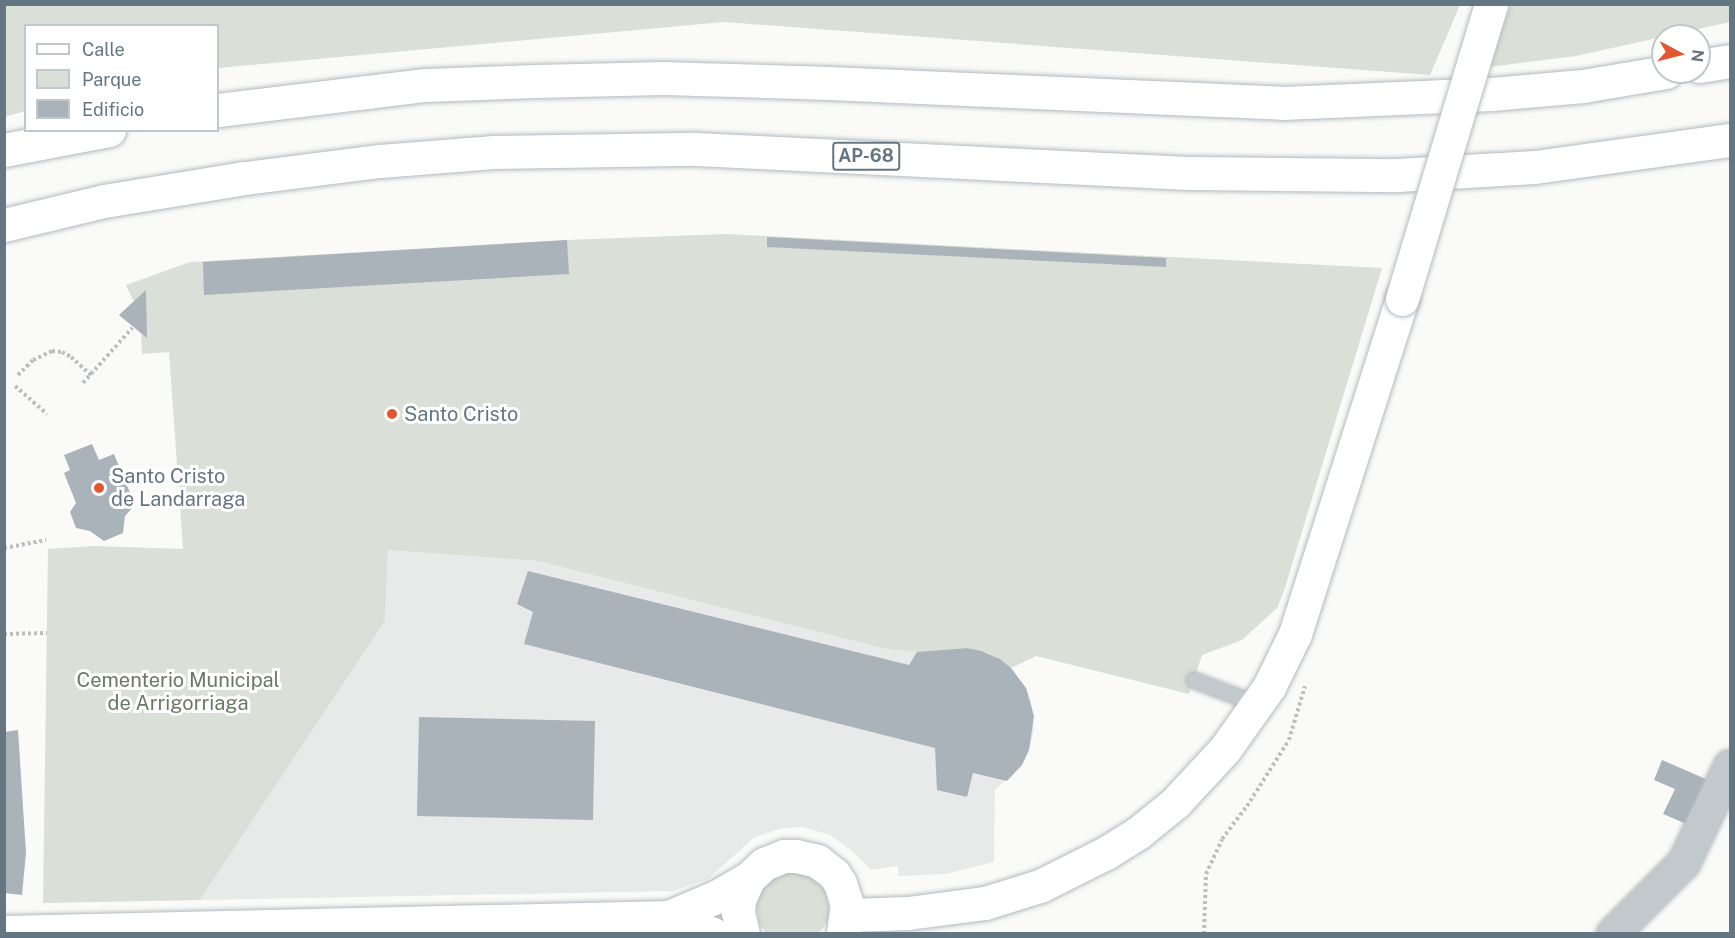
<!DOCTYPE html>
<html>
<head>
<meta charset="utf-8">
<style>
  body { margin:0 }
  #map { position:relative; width:1735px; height:938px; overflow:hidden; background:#fafaf8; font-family:"Public Sans",sans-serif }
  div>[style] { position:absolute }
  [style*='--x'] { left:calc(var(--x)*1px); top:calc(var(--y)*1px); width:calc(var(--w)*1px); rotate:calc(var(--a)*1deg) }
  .built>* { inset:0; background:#e8e9e9 }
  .green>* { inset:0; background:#dadfd7 }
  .building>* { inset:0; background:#aab3b9 }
  .path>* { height:4px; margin-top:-2px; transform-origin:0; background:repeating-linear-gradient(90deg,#bbbfc2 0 3px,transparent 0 6px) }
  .roads { filter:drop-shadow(0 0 2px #b3babf) drop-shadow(0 0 2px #b3babf) }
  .lane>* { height:15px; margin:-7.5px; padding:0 7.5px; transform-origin:7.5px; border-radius:7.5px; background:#c3c8cc }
  .street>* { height:32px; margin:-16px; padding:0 16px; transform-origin:16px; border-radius:16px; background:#c3c8cc }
  .secondary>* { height:33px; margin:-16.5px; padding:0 16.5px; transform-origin:16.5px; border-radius:16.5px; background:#fff }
  .highway>* { height:33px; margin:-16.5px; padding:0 16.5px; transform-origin:16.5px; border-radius:16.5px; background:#fff }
  .bridges { filter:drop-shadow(0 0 2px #b3babf) drop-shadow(0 0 2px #b3babf) }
  .secondary-bridge>* { height:33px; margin:-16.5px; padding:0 16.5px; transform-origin:16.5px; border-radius:16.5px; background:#fff }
  .dots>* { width:16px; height:16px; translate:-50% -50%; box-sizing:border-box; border:3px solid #fff; border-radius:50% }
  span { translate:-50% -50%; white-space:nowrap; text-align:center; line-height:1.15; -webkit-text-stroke:6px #fff; paint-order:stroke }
  .shield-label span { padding:2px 4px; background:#fff; border:2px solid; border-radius:4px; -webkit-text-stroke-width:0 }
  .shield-label { font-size:18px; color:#657683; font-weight:700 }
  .poi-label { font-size:20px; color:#657683 }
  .left { translate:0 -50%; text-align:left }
  .park-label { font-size:20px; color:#687a64 }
  .frame { position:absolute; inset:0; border:6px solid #657683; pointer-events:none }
  .legend { position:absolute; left:24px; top:24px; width:195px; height:108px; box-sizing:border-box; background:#fff; border:2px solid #c1c8cd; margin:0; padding:8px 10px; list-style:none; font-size:18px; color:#657683 }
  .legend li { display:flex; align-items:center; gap:12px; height:30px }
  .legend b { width:30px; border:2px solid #c1c8cd }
  .north { position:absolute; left:1651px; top:24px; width:60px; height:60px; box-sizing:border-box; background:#fff; border:2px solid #c1c8cd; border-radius:50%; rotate:97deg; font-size:16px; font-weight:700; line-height:24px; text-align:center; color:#657683 }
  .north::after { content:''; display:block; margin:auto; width:21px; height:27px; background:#e4572e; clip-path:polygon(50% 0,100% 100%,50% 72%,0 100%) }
</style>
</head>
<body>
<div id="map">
  <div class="built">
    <div style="clip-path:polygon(388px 550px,538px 561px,886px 649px,917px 652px,967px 648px,992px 655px,1011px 668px,1026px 688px,1031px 701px,1034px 729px,1029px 750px,1022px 765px,995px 790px,994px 862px,945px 874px,898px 876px,898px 866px,871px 870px,851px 850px,830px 835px,803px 827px,783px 828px,755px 837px,708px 879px,673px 891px,200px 900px,385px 621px)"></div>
  </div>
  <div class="green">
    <div style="clip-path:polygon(5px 4px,1460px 4px,1460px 5px,1430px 75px,724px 22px,218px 68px,218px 26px,26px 26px,25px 111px,5px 117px)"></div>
    <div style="clip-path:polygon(1511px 4px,1730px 5px,1730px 22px,1576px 56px,1489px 67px)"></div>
    <div style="clip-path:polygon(726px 234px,1382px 268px,1284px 591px,1277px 608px,1242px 640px,1202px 655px,1189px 694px,1036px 656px,1011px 668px,992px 655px,967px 648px,917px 652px,886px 649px,538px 561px,388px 550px,385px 621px,200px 900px,43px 903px,48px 549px,93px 546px,183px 549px,169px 352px,142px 354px,141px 333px,119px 315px,134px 302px,126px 285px,190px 262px,567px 240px)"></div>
    <div style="clip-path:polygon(786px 871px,809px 875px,825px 890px,829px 910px,827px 922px,819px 933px,766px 933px,759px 923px,756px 906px,758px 895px,769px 880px)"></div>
  </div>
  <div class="building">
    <div style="clip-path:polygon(767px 237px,1166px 258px,1166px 267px,767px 247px)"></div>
    <div style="clip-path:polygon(567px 240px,569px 274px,204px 295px,203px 262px)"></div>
    <div style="clip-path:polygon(146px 290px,147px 338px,119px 315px)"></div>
    <div style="clip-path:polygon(92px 444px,99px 460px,114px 454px,135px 505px,125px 516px,123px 533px,104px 541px,90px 531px,76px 528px,70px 512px,76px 503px,64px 473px,70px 470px,64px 455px)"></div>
    <div style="clip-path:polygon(528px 571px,909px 665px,917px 652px,967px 648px,981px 651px,1000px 659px,1011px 668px,1026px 688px,1034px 716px,1029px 750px,1022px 765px,1007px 781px,973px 773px,967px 797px,937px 790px,935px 748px,524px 644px,533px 612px,517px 604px)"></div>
    <div style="clip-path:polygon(419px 717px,595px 721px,593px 820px,417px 816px)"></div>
    <div style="clip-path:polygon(18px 730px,26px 853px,22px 895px,4px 893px,4px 732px)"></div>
    <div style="clip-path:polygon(1662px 760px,1715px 783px,1696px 828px,1663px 814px,1675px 789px,1654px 780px)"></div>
  </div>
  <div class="path">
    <div style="--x:18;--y:375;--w:21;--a:-45"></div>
    <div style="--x:33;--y:360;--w:21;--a:-25"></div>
    <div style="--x:52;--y:351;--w:10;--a:6"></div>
    <div style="--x:62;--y:352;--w:10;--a:29"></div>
    <div style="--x:71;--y:357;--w:27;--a:42"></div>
    <div style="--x:83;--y:383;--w:74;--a:-48.3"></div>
    <div style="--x:15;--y:386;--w:43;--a:41.2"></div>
    <div style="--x:4;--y:548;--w:43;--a:-10.8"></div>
    <div style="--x:4;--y:634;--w:43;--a:-1.3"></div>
    <div style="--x:1204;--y:934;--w:60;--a:-88.1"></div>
    <div style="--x:1206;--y:874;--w:38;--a:-65"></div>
    <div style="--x:1222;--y:839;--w:41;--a:-52.9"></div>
    <div style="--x:1247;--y:806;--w:78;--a:-57.5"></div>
    <div style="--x:1289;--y:740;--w:56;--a:-73.5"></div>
  </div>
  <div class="roads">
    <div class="lane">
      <div style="--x:1194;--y:680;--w:67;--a:20.9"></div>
    </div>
    <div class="street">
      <div style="--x:1613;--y:934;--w:100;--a:-45"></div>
      <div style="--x:1684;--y:863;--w:107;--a:-64.6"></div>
    </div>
    <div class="secondary">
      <div style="--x:848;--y:915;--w:60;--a:-1.9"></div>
      <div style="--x:908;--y:913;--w:78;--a:-7.4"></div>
      <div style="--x:985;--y:903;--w:58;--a:-17.2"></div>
      <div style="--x:1040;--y:886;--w:74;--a:-26.6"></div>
      <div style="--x:1106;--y:853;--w:38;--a:-32"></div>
      <div style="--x:1138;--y:833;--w:48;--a:-39"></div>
      <div style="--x:1175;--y:803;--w:74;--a:-47.2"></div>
      <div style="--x:1225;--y:749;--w:76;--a:-54.6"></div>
      <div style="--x:1269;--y:687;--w:59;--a:-63.9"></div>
      <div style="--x:1295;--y:634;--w:352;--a:-72.3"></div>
      <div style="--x:669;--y:917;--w:51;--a:-23.1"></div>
      <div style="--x:716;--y:897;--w:38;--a:-30"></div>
      <div style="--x:4;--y:932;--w:665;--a:-1.29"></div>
      <div style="--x:669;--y:917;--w:47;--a:21.1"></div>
      <div style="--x:743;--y:934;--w:23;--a:-103"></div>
      <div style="--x:738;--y:912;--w:12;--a:-85"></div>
      <div style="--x:739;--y:900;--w:24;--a:-66"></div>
      <div style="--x:749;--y:878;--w:21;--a:-43"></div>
      <div style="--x:764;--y:864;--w:22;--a:-22"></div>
      <div style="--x:784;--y:856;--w:12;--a:0"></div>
      <div style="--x:796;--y:856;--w:22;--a:13"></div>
      <div style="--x:817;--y:861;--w:21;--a:37"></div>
      <div style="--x:834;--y:874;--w:11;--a:56"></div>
      <div style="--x:840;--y:883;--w:22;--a:72"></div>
      <div style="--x:847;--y:904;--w:30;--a:98"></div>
    </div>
    <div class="highway">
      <div style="--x:1699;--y:66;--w:31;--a:-9"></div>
      <div style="--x:218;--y:110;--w:209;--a:-6.9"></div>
      <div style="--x:426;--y:85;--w:109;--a:-2.1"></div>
      <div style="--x:535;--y:81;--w:129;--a:-1.3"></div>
      <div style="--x:664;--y:78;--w:165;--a:1.7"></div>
      <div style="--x:829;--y:83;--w:454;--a:2.5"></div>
      <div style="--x:1283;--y:103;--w:208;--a:-2.5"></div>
      <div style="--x:1491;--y:94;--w:92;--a:-5"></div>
      <div style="--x:1583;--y:86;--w:84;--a:-9.6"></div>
      <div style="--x:4;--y:150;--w:107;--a:-10.8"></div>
      <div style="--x:4;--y:225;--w:103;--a:-13.5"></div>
      <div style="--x:104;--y:201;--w:143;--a:-9.3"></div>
      <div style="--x:245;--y:178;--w:136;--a:-7.2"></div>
      <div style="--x:380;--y:161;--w:114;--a:-4.5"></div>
      <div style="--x:494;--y:152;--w:202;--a:-0.9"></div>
      <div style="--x:696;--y:149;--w:498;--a:2.8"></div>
      <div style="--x:1193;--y:173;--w:204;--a:0.6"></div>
      <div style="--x:1397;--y:175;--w:138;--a:-3.3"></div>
      <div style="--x:1535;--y:167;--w:197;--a:-7.9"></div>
    </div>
  </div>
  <div class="bridges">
    <div class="secondary-bridge">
      <div style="--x:1402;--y:299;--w:308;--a:-73.2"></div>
    </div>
  </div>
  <div class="dots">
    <div style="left:392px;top:414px;background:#e4572e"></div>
    <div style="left:99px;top:488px;background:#e4572e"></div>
  </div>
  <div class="shield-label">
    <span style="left:866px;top:156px">AP-68</span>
  </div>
  <div class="poi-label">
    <span class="left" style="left:404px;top:414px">Santo Cristo</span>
    <span class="left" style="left:111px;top:488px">Santo Cristo<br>de Landarraga</span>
  </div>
  <div class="park-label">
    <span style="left:178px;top:692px">Cementerio Municipal<br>de Arrigorriaga</span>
  </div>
  <div class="frame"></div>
  <ul class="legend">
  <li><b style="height:8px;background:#fff"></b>Calle</li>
  <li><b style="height:16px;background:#dadfd7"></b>Parque</li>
  <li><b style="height:16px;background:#aab3b9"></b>Edificio</li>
  </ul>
  <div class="north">N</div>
</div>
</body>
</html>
